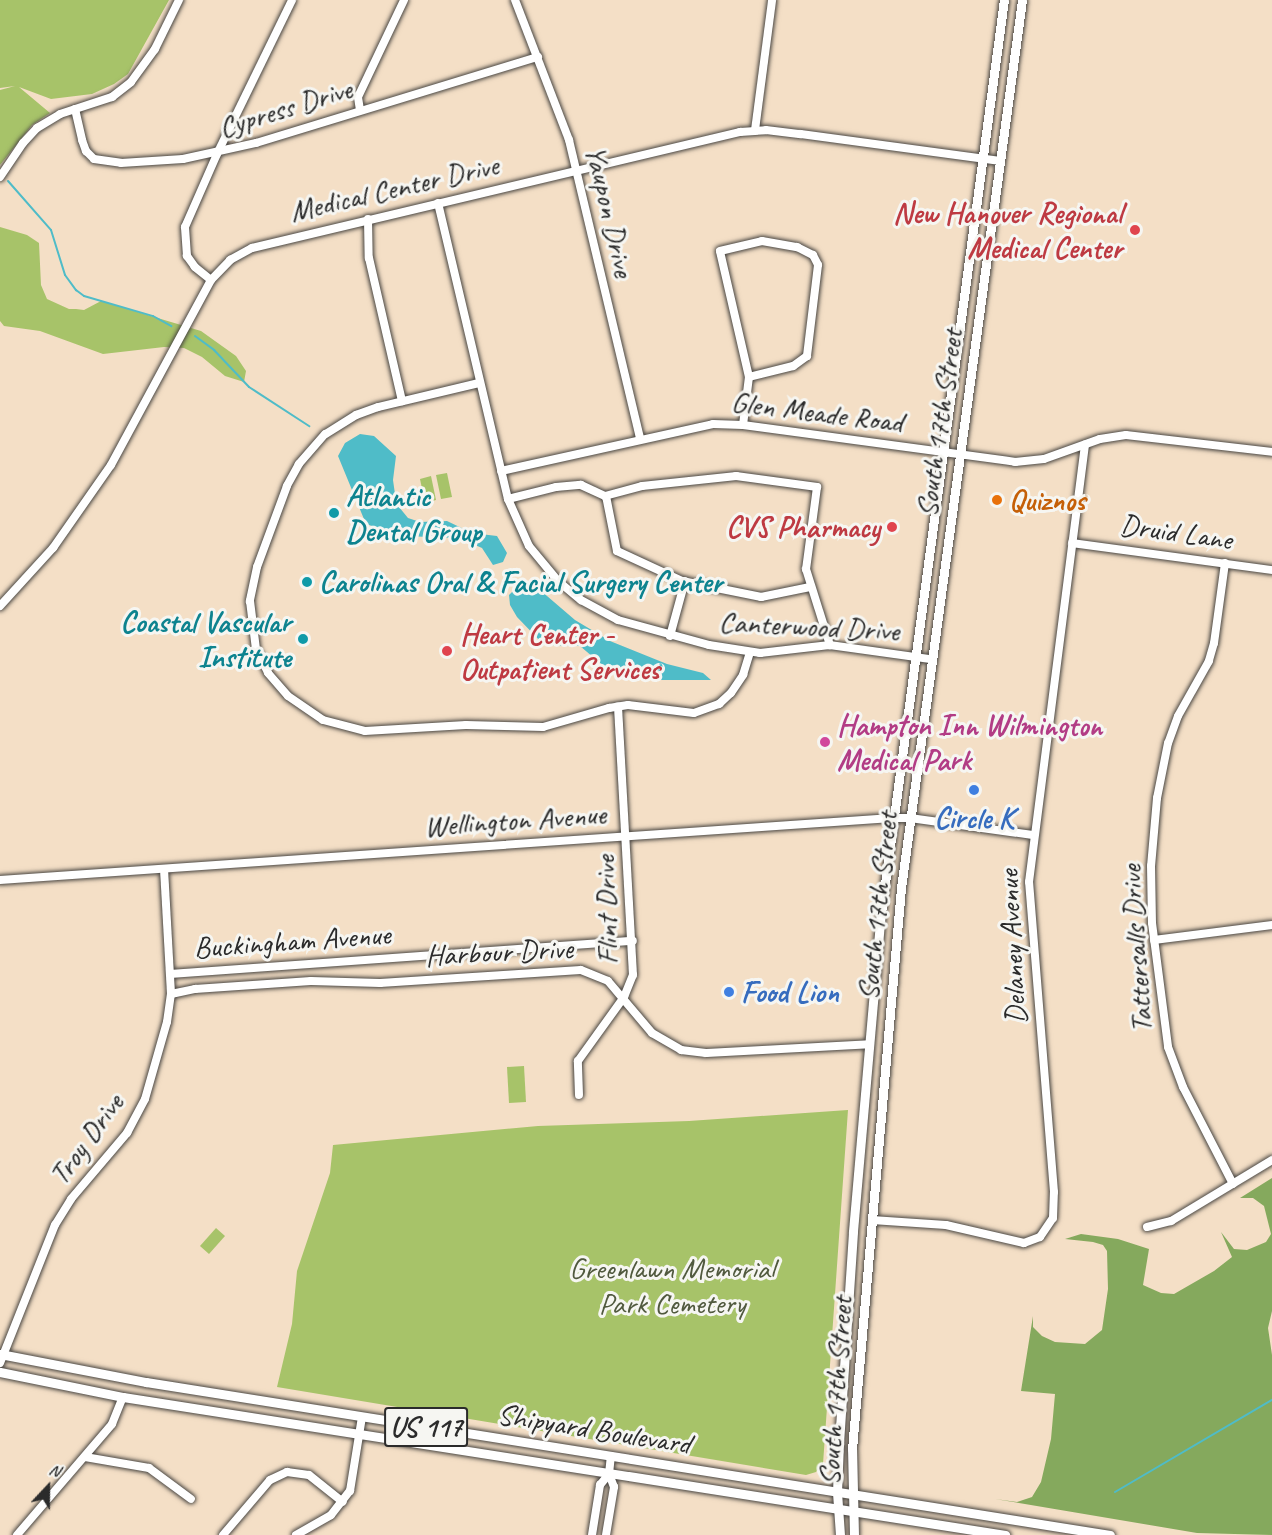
<!DOCTYPE html>
<html>
<head>
<meta charset="utf-8">
<style>
  body { margin:0 }
  #map { position:relative; width:1272px; height:1535px; overflow:hidden; background:#f4dfc6; font-family:Caveat,sans-serif }
  div>[style] { position:absolute }
  [style*='--x'] { left:calc(var(--x)*1px); top:calc(var(--y)*1px); width:calc(var(--w)*1px); rotate:calc(var(--a)*1deg) }
  .green>* { inset:0; background:#a7c369 }
  .forest>* { inset:0; background:#85a95d }
  .water>* { inset:0; background:#4fbcc8 }
  .stream>* { height:2px; margin:-1px; padding:0 1px; transform-origin:1px; border-radius:1px; background:#4fbcc8 }
  .roads { filter:drop-shadow(0 0 2px #494642) drop-shadow(0 0 2px #494642) }
  .minor>* { height:8px; margin:-4px; padding:0 4px; transform-origin:4px; border-radius:4px; background:#fff }
  .major>* { height:9px; margin:-4.5px; padding:0 4.5px; transform-origin:4.5px; border-radius:4.5px; background:#fff }
  .dots>* { width:16px; height:16px; translate:-50% -50%; box-sizing:border-box; border:3px solid #f6f6f2; border-radius:50% }
  span { translate:-50% -50%; white-space:nowrap; text-align:center; line-height:1.15; -webkit-text-stroke:6px #f6f6f2; paint-order:stroke }
  .shield-label span { padding:2px 4px; background:#f6f6f2; border:2px solid; border-radius:4px; -webkit-text-stroke-width:0 }
  .shield-label { font-size:28px; color:#2b2b2b; font-weight:700 }
  .street-label { font-size:30px; color:#2b2b2b }
  .health-label { font-size:30px; color:#be3a42; font-weight:700 }
  .right { translate:-100% -50%; text-align:right }
  .left { translate:0 -50%; text-align:left }
  .culture-label { font-size:30px; color:#0d838f; font-weight:700 }
  .food-label { font-size:30px; color:#c56008; font-weight:700 }
  .hotel-label { font-size:30px; color:#b23c85; font-weight:700 }
  .shop-label { font-size:30px; color:#366cbe; font-weight:700 }
  .park-label { font-size:30px; color:#50593e }
  .north { position:absolute; left:18px; top:1457px; width:60px; height:60px; -webkit-text-stroke:4px #f6f6f2; paint-order:stroke; rotate:22deg; font-size:16px; font-weight:700; line-height:24px; text-align:center; color:#2b2b2b }
  .north::after { content:''; display:block; margin:auto; width:21px; height:27px; background:#2b2b2b; clip-path:polygon(50% 0,100% 100%,50% 72%,0 100%) }
</style>
</head>
<body>
<div id="map">
  <div class="green">
    <div style="clip-path:polygon(0 0,169px 0,128px 74px,114px 84px,92px 94px,51px 99px,19px 87px,50px 113px,32px 125px,0 165px,0 90px,15px 86px,0 88px)"></div>
    <div style="clip-path:polygon(0 227px,27px 235px,39px 243px,41px 285px,47px 299px,69px 309px,76px 309px,84px 310px,101px 301px,201px 331px,236px 356px,246px 371px,244px 382px,225px 376px,202px 357px,184px 348px,164px 347px,103px 354px,40px 331px,4px 326px,0 321px)"></div>
    <div style="clip-path:polygon(447px 473px,452px 497px,441px 499px,436px 475px)"></div>
    <div style="clip-path:polygon(431px 476px,436px 500px,425px 503px,420px 479px)"></div>
    <div style="clip-path:polygon(524px 1066px,526px 1102px,509px 1103px,507px 1067px)"></div>
    <div style="clip-path:polygon(848px 1110px,823px 1464px,816px 1472px,806px 1475px,277px 1387px,292px 1324px,297px 1271px,330px 1173px,333px 1145px,538px 1126px,689px 1121px)"></div>
    <div style="clip-path:polygon(216px 1228px,225px 1236px,209px 1254px,200px 1246px)"></div>
  </div>
  <div class="forest">
    <div style="clip-path:polygon(1272px 1178px,1272px 1311px,1268px 1328px,1272px 1355px,1272px 1535px,1197px 1533px,995px 1499px,1017px 1502px,1032px 1497px,1041px 1482px,1051px 1439px,1055px 1394px,1021px 1391px,1033px 1316px,1033px 1327px,1042px 1336px,1055px 1342px,1085px 1344px,1102px 1330px,1108px 1289px,1107px 1251px,1103px 1245px,1093px 1242px,1065px 1239px,1081px 1234px,1118px 1239px,1149px 1249px,1143px 1285px,1161px 1293px,1174px 1294px,1214px 1271px,1232px 1257px,1221px 1232px,1234px 1249px,1247px 1250px,1266px 1242px,1271px 1234px,1264px 1206px,1253px 1198px,1240px 1198px)"></div>
  </div>
  <div class="water">
    <div style="clip-path:polygon(360px 434px,374px 436px,396px 456px,393px 480px,395px 494px,399px 507px,408px 518px,420px 522px,447px 521px,472px 533px,497px 536px,507px 553px,503px 562px,493px 565px,482px 548px,459px 538px,402px 536px,366px 524px,338px 456px,345px 443px)"></div>
    <div style="clip-path:polygon(523px 581px,533px 584px,575px 620px,610px 641px,667px 664px,703px 673px,711px 680px,646px 680px,613px 674px,580px 646px,544px 645px,517px 617px,510px 605px,509px 595px)"></div>
  </div>
  <div class="stream">
    <div style="--x:8;--y:181;--w:65;--a:48.7"></div>
    <div style="--x:51;--y:230;--w:47;--a:72.7"></div>
    <div style="--x:65;--y:275;--w:19;--a:54"></div>
    <div style="--x:76;--y:290;--w:10;--a:37"></div>
    <div style="--x:84;--y:296;--w:72;--a:16.2"></div>
    <div style="--x:153;--y:316;--w:21;--a:29"></div>
    <div style="--x:195;--y:336;--w:24;--a:36"></div>
    <div style="--x:214;--y:350;--w:51;--a:46.6"></div>
    <div style="--x:249;--y:387;--w:72;--a:33"></div>
    <div style="--x:1115;--y:1492;--w:182;--a:-30.4"></div>
  </div>
  <div class="roads">
    <div class="minor">
      <div style="--x:515;--y:0;--w:150;--a:68.9"></div>
      <div style="--x:569;--y:140;--w:307;--a:76.6"></div>
      <div style="--x:75;--y:109;--w:32;--a:77"></div>
      <div style="--x:82;--y:140;--w:12;--a:70"></div>
      <div style="--x:86;--y:151;--w:11;--a:45"></div>
      <div style="--x:94;--y:159;--w:27;--a:8"></div>
      <div style="--x:121;--y:163;--w:62;--a:-3.7"></div>
      <div style="--x:183;--y:159;--w:75;--a:-12.4"></div>
      <div style="--x:256;--y:143;--w:295;--a:-17"></div>
      <div style="--x:360;--y:110;--w:13;--a:-99"></div>
      <div style="--x:358;--y:97;--w:107;--a:-64.6"></div>
      <div style="--x:755;--y:130;--w:131;--a:-82.5"></div>
      <div style="--x:0;--y:177;--w:41;--a:-55.9"></div>
      <div style="--x:23;--y:143;--w:21;--a:-47"></div>
      <div style="--x:37;--y:128;--w:27;--a:-31"></div>
      <div style="--x:60;--y:114;--w:55;--a:-18.1"></div>
      <div style="--x:112;--y:97;--w:24;--a:-38"></div>
      <div style="--x:131;--y:82;--w:41;--a:-54"></div>
      <div style="--x:155;--y:49;--w:55;--a:-63.9"></div>
      <div style="--x:438;--y:203;--w:304;--a:76.7"></div>
      <div style="--x:508;--y:499;--w:51;--a:65.9"></div>
      <div style="--x:529;--y:546;--w:45;--a:50.4"></div>
      <div style="--x:558;--y:581;--w:30;--a:40"></div>
      <div style="--x:581;--y:600;--w:42;--a:28.4"></div>
      <div style="--x:618;--y:620;--w:94;--a:15.4"></div>
      <div style="--x:709;--y:645;--w:52;--a:8.9"></div>
      <div style="--x:760;--y:653;--w:70;--a:-6.5"></div>
      <div style="--x:830;--y:645;--w:101;--a:8"></div>
      <div style="--x:368;--y:219;--w:39;--a:89"></div>
      <div style="--x:369;--y:258;--w:147;--a:77"></div>
      <div style="--x:211;--y:280;--w:21;--a:-141"></div>
      <div style="--x:195;--y:267;--w:14;--a:-126"></div>
      <div style="--x:187;--y:256;--w:29;--a:-94"></div>
      <div style="--x:185;--y:227;--w:80;--a:-66.3"></div>
      <div style="--x:217;--y:154;--w:171;--a:-64"></div>
      <div style="--x:479;--y:383;--w:104;--a:166.6"></div>
      <div style="--x:378;--y:407;--w:23;--a:160"></div>
      <div style="--x:356;--y:415;--w:36;--a:148"></div>
      <div style="--x:325;--y:434;--w:40;--a:131"></div>
      <div style="--x:299;--y:464;--w:25;--a:119"></div>
      <div style="--x:287;--y:486;--w:86;--a:110.3"></div>
      <div style="--x:257;--y:567;--w:35;--a:102"></div>
      <div style="--x:250;--y:601;--w:48;--a:82.9"></div>
      <div style="--x:256;--y:649;--w:27;--a:63"></div>
      <div style="--x:268;--y:673;--w:30;--a:49"></div>
      <div style="--x:288;--y:696;--w:42;--a:34.4"></div>
      <div style="--x:323;--y:720;--w:43;--a:14.7"></div>
      <div style="--x:365;--y:731;--w:101;--a:-3.4"></div>
      <div style="--x:466;--y:725;--w:77;--a:1.5"></div>
      <div style="--x:543;--y:727;--w:69;--a:-16.1"></div>
      <div style="--x:609;--y:708;--w:19;--a:-9"></div>
      <div style="--x:628;--y:705;--w:66;--a:6.9"></div>
      <div style="--x:694;--y:713;--w:27;--a:-20"></div>
      <div style="--x:719;--y:704;--w:16;--a:-43"></div>
      <div style="--x:731;--y:693;--w:22;--a:-56"></div>
      <div style="--x:743;--y:675;--w:24;--a:-73"></div>
      <div style="--x:743;--y:425;--w:48;--a:-82.9"></div>
      <div style="--x:749;--y:377;--w:129;--a:-103"></div>
      <div style="--x:720;--y:251;--w:43;--a:-13.4"></div>
      <div style="--x:762;--y:241;--w:36;--a:10"></div>
      <div style="--x:797;--y:247;--w:18;--a:27"></div>
      <div style="--x:813;--y:255;--w:11;--a:63"></div>
      <div style="--x:818;--y:265;--w:92;--a:96.9"></div>
      <div style="--x:807;--y:356;--w:17;--a:144"></div>
      <div style="--x:793;--y:366;--w:45;--a:166"></div>
      <div style="--x:501;--y:471;--w:217;--a:-12.5"></div>
      <div style="--x:713;--y:424;--w:30;--a:2"></div>
      <div style="--x:743;--y:425;--w:275;--a:7.7"></div>
      <div style="--x:1015;--y:462;--w:29;--a:-6"></div>
      <div style="--x:1044;--y:459;--w:59;--a:-19.7"></div>
      <div style="--x:1100;--y:439;--w:26;--a:-9"></div>
      <div style="--x:1126;--y:435;--w:147;--a:6.6"></div>
      <div style="--x:606;--y:496;--w:56;--a:78.7"></div>
      <div style="--x:617;--y:551;--w:72;--a:24.8"></div>
      <div style="--x:682;--y:581;--w:81;--a:11.4"></div>
      <div style="--x:761;--y:597;--w:50;--a:-11.5"></div>
      <div style="--x:508;--y:499;--w:49;--a:-14"></div>
      <div style="--x:556;--y:487;--w:25;--a:-5"></div>
      <div style="--x:581;--y:485;--w:26;--a:25"></div>
      <div style="--x:605;--y:496;--w:38;--a:-15"></div>
      <div style="--x:642;--y:486;--w:95;--a:-6.1"></div>
      <div style="--x:736;--y:476;--w:82;--a:7.7"></div>
      <div style="--x:817;--y:487;--w:83;--a:97.6"></div>
      <div style="--x:806;--y:569;--w:80;--a:72.5"></div>
      <div style="--x:1072;--y:543;--w:202;--a:7.7"></div>
      <div style="--x:1225;--y:563;--w:81;--a:97.8"></div>
      <div style="--x:1214;--y:643;--w:19;--a:106"></div>
      <div style="--x:1209;--y:661;--w:63;--a:119.4"></div>
      <div style="--x:1178;--y:716;--w:29;--a:110"></div>
      <div style="--x:1168;--y:743;--w:56;--a:101.3"></div>
      <div style="--x:1157;--y:798;--w:68;--a:95"></div>
      <div style="--x:1151;--y:866;--w:57;--a:89"></div>
      <div style="--x:1152;--y:923;--w:125;--a:82.6"></div>
      <div style="--x:1168;--y:1047;--w:43;--a:69.4"></div>
      <div style="--x:1183;--y:1087;--w:109;--a:62.7"></div>
      <div style="--x:0;--y:606;--w:79;--a:-47.6"></div>
      <div style="--x:53;--y:548;--w:101;--a:-55.1"></div>
      <div style="--x:111;--y:465;--w:210;--a:-61.6"></div>
      <div style="--x:211;--y:280;--w:28;--a:-46"></div>
      <div style="--x:230;--y:260;--w:25;--a:-29"></div>
      <div style="--x:252;--y:248;--w:502;--a:-13.37"></div>
      <div style="--x:740;--y:132;--w:26;--a:-4"></div>
      <div style="--x:766;--y:130;--w:35;--a:7"></div>
      <div style="--x:801;--y:134;--w:201;--a:7.7"></div>
      <div style="--x:670;--y:636;--w:57;--a:-74.7"></div>
      <div style="--x:0;--y:880;--w:894;--a:-3.98"></div>
      <div style="--x:892;--y:818;--w:18;--a:0"></div>
      <div style="--x:910;--y:818;--w:124;--a:7.9"></div>
      <div style="--x:1154;--y:940;--w:119;--a:-7.2"></div>
      <div style="--x:170;--y:974;--w:464;--a:-4.1"></div>
      <div style="--x:171;--y:994;--w:25;--a:-12"></div>
      <div style="--x:195;--y:989;--w:116;--a:-3.9"></div>
      <div style="--x:311;--y:981;--w:69;--a:1.7"></div>
      <div style="--x:380;--y:983;--w:201;--a:-3.7"></div>
      <div style="--x:581;--y:970;--w:29;--a:22"></div>
      <div style="--x:608;--y:981;--w:68;--a:49.8"></div>
      <div style="--x:652;--y:1033;--w:34;--a:30"></div>
      <div style="--x:681;--y:1050;--w:25;--a:7"></div>
      <div style="--x:706;--y:1053;--w:164;--a:-3.1"></div>
      <div style="--x:579;--y:1095;--w:34;--a:-92"></div>
      <div style="--x:578;--y:1061;--w:79;--a:-54.3"></div>
      <div style="--x:624;--y:997;--w:24;--a:-68"></div>
      <div style="--x:633;--y:975;--w:269;--a:-93.2"></div>
      <div style="--x:872;--y:1220;--w:74;--a:3.9"></div>
      <div style="--x:946;--y:1225;--w:80;--a:13"></div>
      <div style="--x:1024;--y:1243;--w:17;--a:-21"></div>
      <div style="--x:1040;--y:1237;--w:23;--a:-56"></div>
      <div style="--x:1053;--y:1218;--w:26;--a:-88"></div>
      <div style="--x:1054;--y:1192;--w:311;--a:-94.6"></div>
      <div style="--x:1029;--y:882;--w:441;--a:-82.7"></div>
      <div style="--x:1147;--y:1227;--w:25;--a:-14"></div>
      <div style="--x:1171;--y:1221;--w:118;--a:-31.1"></div>
      <div style="--x:0;--y:1363;--w:149;--a:-68.3"></div>
      <div style="--x:55;--y:1225;--w:31;--a:-58"></div>
      <div style="--x:71;--y:1199;--w:87;--a:-49.7"></div>
      <div style="--x:127;--y:1133;--w:38;--a:-62"></div>
      <div style="--x:145;--y:1099;--w:80;--a:-74.1"></div>
      <div style="--x:167;--y:1022;--w:28;--a:-82"></div>
      <div style="--x:171;--y:994;--w:125;--a:-93.2"></div>
      <div style="--x:85;--y:1457;--w:65;--a:9.8"></div>
      <div style="--x:149;--y:1468;--w:52;--a:36.4"></div>
      <div style="--x:17;--y:1535;--w:146;--a:-49.4"></div>
      <div style="--x:112;--y:1424;--w:29;--a:-68"></div>
      <div style="--x:223;--y:1535;--w:72;--a:-49.5"></div>
      <div style="--x:270;--y:1480;--w:19;--a:-25"></div>
      <div style="--x:287;--y:1472;--w:22;--a:8"></div>
      <div style="--x:309;--y:1475;--w:43;--a:38.5"></div>
      <div style="--x:296;--y:1535;--w:40;--a:-29.7"></div>
      <div style="--x:331;--y:1515;--w:31;--a:-52"></div>
      <div style="--x:350;--y:1491;--w:75;--a:-80.8"></div>
      <div style="--x:592;--y:1535;--w:51;--a:-80.9"></div>
      <div style="--x:600;--y:1485;--w:14;--a:-51"></div>
      <div style="--x:606;--y:1535;--w:49;--a:-80.5"></div>
      <div style="--x:614;--y:1487;--w:14;--a:-111"></div>
      <div style="--x:609;--y:1474;--w:18;--a:-84"></div>
    </div>
    <div class="major">
      <div style="--x:0;--y:1354;--w:149;--a:10.9"></div>
      <div style="--x:146;--y:1382;--w:976;--a:9.02"></div>
      <div style="--x:0;--y:1372;--w:126;--a:11.5"></div>
      <div style="--x:123;--y:1397;--w:893;--a:8.89"></div>
      <div style="--x:840;--y:1535;--w:43;--a:-94"></div>
      <div style="--x:837;--y:1492;--w:49;--a:-87.7"></div>
      <div style="--x:839;--y:1443;--w:212;--a:-86.2"></div>
      <div style="--x:853;--y:1231;--w:319;--a:-85"></div>
      <div style="--x:881;--y:913;--w:921;--a:-82.33"></div>
      <div style="--x:854;--y:1535;--w:86;--a:-91.3"></div>
      <div style="--x:852;--y:1449;--w:563;--a:-85.01"></div>
      <div style="--x:901;--y:888;--w:896;--a:-82.24"></div>
    </div>
  </div>
  <div class="dots">
    <div style="left:1135px;top:230px;background:#e0444e"></div>
    <div style="left:997px;top:500px;background:#e8710a"></div>
    <div style="left:334px;top:513px;background:#0f9aa8"></div>
    <div style="left:892px;top:527px;background:#e0444e"></div>
    <div style="left:307px;top:582px;background:#0f9aa8"></div>
    <div style="left:303px;top:639px;background:#0f9aa8"></div>
    <div style="left:447px;top:651px;background:#e0444e"></div>
    <div style="left:825px;top:742px;background:#d1479c"></div>
    <div style="left:974px;top:790px;background:#3f7fe0"></div>
    <div style="left:729px;top:992px;background:#3f7fe0"></div>
  </div>
  <div class="shield-label">
    <span style="left:426px;top:1427px">US 117</span>
  </div>
  <div class="street-label">
    <span style="left:285px;top:108px;rotate:-17deg">Cypress Drive</span>
    <span style="left:394px;top:188px;rotate:-13deg">Medical Center Drive</span>
    <span style="left:610px;top:211px;rotate:77deg">Yaupon Drive</span>
    <span style="left:817px;top:412px;rotate:7deg">Glen Meade Road</span>
    <span style="left:939px;top:423px;rotate:-82deg">South 17th Street</span>
    <span style="left:1176px;top:532px;rotate:8deg">Druid Lane</span>
    <span style="left:809px;top:626px;rotate:3deg">Canterwood Drive</span>
    <span style="left:515px;top:820px;rotate:-4deg">Wellington Avenue</span>
    <span style="left:877px;top:906px;rotate:-84deg">South 17th Street</span>
    <span style="left:606px;top:910px;rotate:-92deg">Flint Drive</span>
    <span style="left:292px;top:941px;rotate:-4deg">Buckingham Avenue</span>
    <span style="left:1012px;top:947px;rotate:-93deg">Delaney Avenue</span>
    <span style="left:1136px;top:949px;rotate:-94deg">Tattersalls Drive</span>
    <span style="left:499px;top:952px;rotate:-3deg">Harbour Drive</span>
    <span style="left:86px;top:1139px;rotate:-54deg">Troy Drive</span>
    <span style="left:835px;top:1391px;rotate:-86deg">South 17th Street</span>
    <span style="left:594px;top:1429px;rotate:9deg">Shipyard Boulevard</span>
  </div>
  <div class="health-label">
    <span class="right" style="left:1122px;top:230px">New Hanover Regional<br>Medical Center</span>
    <span class="right" style="left:880px;top:527px">CVS Pharmacy</span>
    <span class="left" style="left:460px;top:651px">Heart Center -<br>Outpatient Services</span>
  </div>
  <div class="culture-label">
    <span class="left" style="left:346px;top:513px">Atlantic<br>Dental Group</span>
    <span class="left" style="left:319px;top:582px">Carolinas Oral &amp; Facial Surgery Center</span>
    <span class="right" style="left:291px;top:639px">Coastal Vascular<br>Institute</span>
  </div>
  <div class="food-label">
    <span class="left" style="left:1009px;top:500px">Quiznos</span>
  </div>
  <div class="hotel-label">
    <span class="left" style="left:837px;top:742px">Hampton Inn Wilmington<br>Medical Park</span>
  </div>
  <div class="shop-label">
    <span style="left:974px;top:818px">Circle K</span>
    <span class="left" style="left:741px;top:992px">Food Lion</span>
  </div>
  <div class="park-label">
    <span style="left:672px;top:1285px">Greenlawn Memorial<br>Park Cemetery</span>
  </div>
  <div class="north">N</div>
</div>
</body>
</html>
